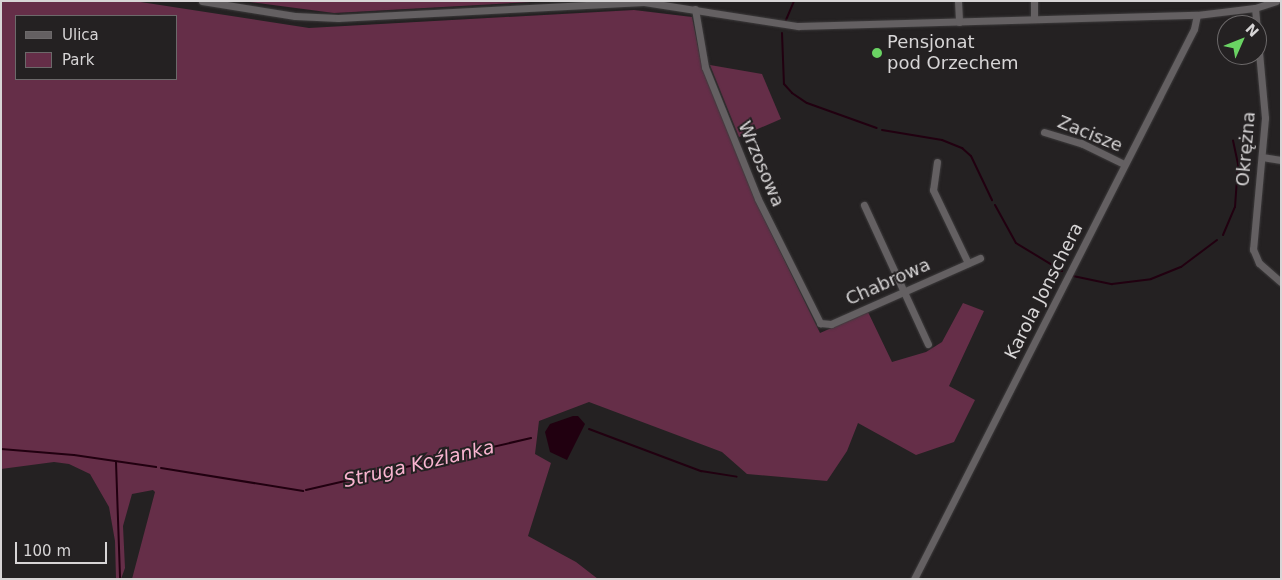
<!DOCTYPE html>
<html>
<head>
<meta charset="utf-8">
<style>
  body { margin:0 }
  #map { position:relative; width:1282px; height:580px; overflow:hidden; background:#242122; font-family:"DejaVu Sans",sans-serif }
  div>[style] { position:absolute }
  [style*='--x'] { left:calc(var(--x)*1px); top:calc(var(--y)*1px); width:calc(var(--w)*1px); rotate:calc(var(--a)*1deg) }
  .green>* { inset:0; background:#652e48 }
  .water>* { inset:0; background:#210010 }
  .stream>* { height:2px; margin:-1px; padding:0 1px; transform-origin:1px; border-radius:1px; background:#210010 }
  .roads { filter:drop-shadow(0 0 1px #3d3b3c) drop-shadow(0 0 1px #3d3b3c) }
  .minor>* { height:7px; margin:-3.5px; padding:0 3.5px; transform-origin:3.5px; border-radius:3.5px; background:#646062 }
  .dots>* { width:14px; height:14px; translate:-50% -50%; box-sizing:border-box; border:2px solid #242122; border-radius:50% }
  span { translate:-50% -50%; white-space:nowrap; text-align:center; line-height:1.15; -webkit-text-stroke:4px #242122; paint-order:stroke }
  .poi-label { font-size:18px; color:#d7d5d6 }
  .left { translate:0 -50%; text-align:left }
  .street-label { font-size:18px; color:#d7d5d6 }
  .water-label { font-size:19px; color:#f9b4d0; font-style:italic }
  .frame { position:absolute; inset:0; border:2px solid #d7d5d6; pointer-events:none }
  .legend { position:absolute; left:15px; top:15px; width:162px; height:65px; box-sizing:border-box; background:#242122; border:1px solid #6c696a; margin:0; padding:6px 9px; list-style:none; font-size:15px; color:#d7d5d6 }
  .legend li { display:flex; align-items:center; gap:10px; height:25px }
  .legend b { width:25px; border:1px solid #6c696a }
  .north { position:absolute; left:1217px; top:15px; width:50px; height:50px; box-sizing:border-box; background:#242122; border:1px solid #6c696a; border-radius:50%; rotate:46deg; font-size:14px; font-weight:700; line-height:20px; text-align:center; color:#d7d5d6 }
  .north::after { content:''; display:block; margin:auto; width:18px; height:22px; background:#6ad363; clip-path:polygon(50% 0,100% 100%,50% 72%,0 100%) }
  .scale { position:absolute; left:15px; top:542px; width:92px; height:22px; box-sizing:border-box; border:2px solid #d7d5d6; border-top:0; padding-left:6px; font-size:15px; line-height:18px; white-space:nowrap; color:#d7d5d6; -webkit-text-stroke:4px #242122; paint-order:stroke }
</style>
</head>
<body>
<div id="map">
  <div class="green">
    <div style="clip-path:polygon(evenodd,1px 1px,134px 1px,309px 28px,634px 10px,692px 17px,702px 67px,755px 200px,820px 333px,868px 312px,892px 362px,926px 352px,942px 342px,963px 303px,984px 311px,949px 386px,975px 400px,954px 442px,916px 455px,858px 423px,847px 451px,827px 481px,747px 474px,722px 452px,589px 402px,539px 421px,535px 454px,551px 463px,528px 536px,576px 562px,598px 579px,132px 579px,155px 492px,153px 490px,132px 494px,123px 526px,125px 568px,121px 579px,116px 579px,115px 541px,109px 507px,90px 474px,69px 464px,54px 462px,1px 469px,1px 1px,16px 16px,176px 16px,176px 79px,16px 79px,16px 16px)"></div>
    <div style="clip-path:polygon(242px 1px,550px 1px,334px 13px)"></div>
    <div style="clip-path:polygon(710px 65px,762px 74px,781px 119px,739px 137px)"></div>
  </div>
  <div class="water">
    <div style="clip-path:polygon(573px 416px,578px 416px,585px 424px,567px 460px,550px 452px,545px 432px,550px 424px)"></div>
  </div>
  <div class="stream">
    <div style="--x:786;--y:20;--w:21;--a:-67"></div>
    <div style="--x:782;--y:33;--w:51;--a:87.8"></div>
    <div style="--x:784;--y:84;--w:12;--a:48"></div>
    <div style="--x:792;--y:93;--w:18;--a:34"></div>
    <div style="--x:807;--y:103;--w:74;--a:19.7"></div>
    <div style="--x:882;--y:130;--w:61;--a:9.5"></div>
    <div style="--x:942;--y:140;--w:22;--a:22"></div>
    <div style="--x:962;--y:148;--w:12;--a:42"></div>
    <div style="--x:971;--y:156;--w:49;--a:64.5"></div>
    <div style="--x:995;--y:205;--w:43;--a:61.1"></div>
    <div style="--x:1016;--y:243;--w:54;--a:31.3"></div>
    <div style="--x:1223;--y:235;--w:30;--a:-67"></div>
    <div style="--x:1235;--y:207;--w:43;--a:-86"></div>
    <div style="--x:1238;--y:164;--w:24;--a:-102"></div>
    <div style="--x:1073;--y:276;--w:40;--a:12"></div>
    <div style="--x:1112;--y:284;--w:39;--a:-7"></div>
    <div style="--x:1151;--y:279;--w:32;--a:-22"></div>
    <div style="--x:1181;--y:267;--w:45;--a:-36.9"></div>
    <div style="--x:589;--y:429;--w:120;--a:20.6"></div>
    <div style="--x:701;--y:471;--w:36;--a:9"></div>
    <div style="--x:1;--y:449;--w:73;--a:4.7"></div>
    <div style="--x:74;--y:455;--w:83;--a:8.3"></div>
    <div style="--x:116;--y:462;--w:117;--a:88"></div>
    <div style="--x:161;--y:468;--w:144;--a:9.2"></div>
    <div style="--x:306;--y:490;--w:231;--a:-13"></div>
  </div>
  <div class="roads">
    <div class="minor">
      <div style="--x:202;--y:1;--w:94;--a:9.2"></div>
      <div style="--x:295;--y:16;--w:43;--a:2.7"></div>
      <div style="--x:338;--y:18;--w:306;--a:-3"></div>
      <div style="--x:644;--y:2;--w:156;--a:8.9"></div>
      <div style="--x:798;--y:26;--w:399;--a:-1.6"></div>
      <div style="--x:1197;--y:15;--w:58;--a:-6.9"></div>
      <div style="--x:1255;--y:8;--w:22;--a:-18"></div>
      <div style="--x:958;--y:1;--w:21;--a:87"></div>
      <div style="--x:1034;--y:1;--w:18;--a:90"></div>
      <div style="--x:1255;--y:8;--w:110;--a:84.8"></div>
      <div style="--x:1265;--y:118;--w:132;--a:95.2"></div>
      <div style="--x:1253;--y:249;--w:15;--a:67"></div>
      <div style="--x:1259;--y:263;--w:29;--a:41"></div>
      <div style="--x:695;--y:9;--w:59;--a:80.2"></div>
      <div style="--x:705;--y:67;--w:142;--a:68.1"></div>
      <div style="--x:758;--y:199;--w:139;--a:63.4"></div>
      <div style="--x:820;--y:323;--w:11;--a:5"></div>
      <div style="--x:831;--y:324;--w:163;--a:-23.9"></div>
      <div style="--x:1044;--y:132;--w:39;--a:17"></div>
      <div style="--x:1081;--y:143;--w:48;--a:26"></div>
      <div style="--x:1262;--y:157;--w:19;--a:9"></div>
      <div style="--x:937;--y:162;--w:28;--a:98"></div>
      <div style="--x:933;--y:190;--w:81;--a:64.4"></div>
      <div style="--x:864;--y:205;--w:153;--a:65.3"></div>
      <div style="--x:914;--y:579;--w:617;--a:-63.02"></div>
      <div style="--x:1194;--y:29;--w:14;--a:-78"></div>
    </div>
  </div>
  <div class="dots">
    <div style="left:877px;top:53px;background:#6ad363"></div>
  </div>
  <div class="poi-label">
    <span class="left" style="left:887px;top:53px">Pensjonat<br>pod Orzechem</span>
  </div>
  <div class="street-label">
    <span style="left:1090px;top:134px;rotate:22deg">Zacisze</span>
    <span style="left:1246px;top:149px;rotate:-85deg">Okrężna</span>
    <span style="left:761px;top:164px;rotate:67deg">Wrzosowa</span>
    <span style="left:888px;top:282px;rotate:-24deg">Chabrowa</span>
    <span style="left:1044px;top:291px;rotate:-63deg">Karola Jonschera</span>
  </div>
  <div class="water-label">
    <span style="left:419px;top:464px;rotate:-13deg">Struga Koźlanka</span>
  </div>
  <div class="frame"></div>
  <ul class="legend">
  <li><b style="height:6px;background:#646062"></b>Ulica</li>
  <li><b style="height:14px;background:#652e48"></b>Park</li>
  </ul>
  <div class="north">N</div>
  <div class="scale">100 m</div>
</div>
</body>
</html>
